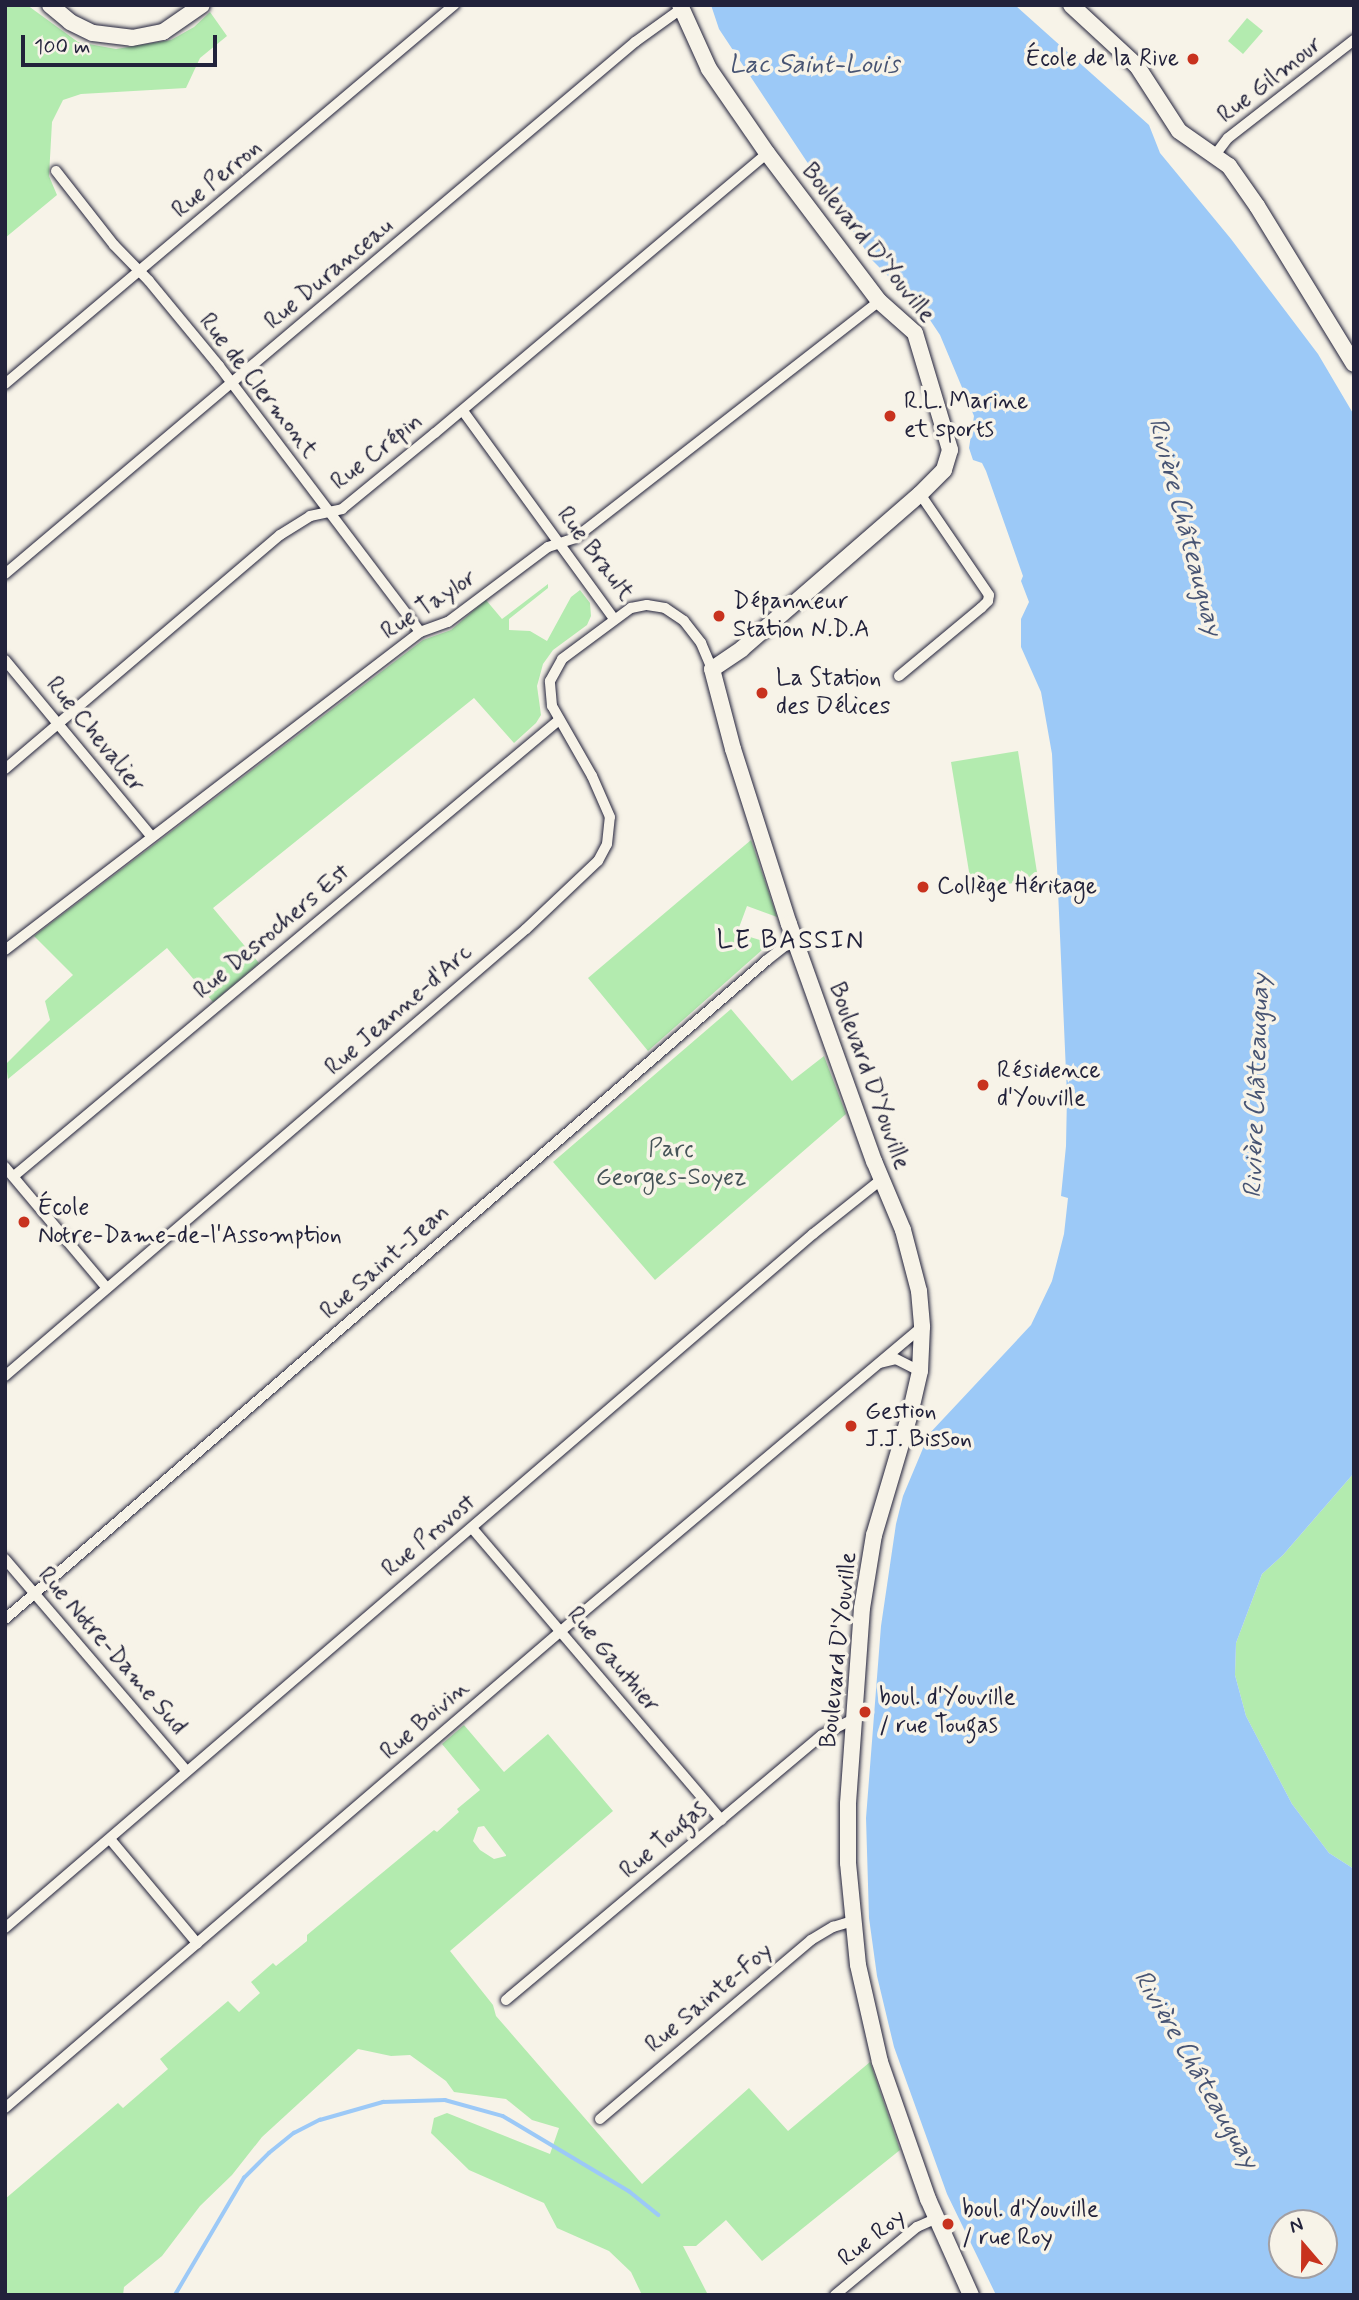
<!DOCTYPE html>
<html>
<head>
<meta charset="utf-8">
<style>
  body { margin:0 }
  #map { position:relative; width:1359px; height:2300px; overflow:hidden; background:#f7f3e8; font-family:Mynerve,sans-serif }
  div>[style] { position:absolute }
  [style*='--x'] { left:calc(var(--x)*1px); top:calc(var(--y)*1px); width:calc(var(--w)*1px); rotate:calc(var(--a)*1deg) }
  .green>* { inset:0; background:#b3ebaf }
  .water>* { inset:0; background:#9cc9f7 }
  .stream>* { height:3.5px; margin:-1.75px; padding:0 1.75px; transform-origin:1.75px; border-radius:1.75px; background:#9cc9f7 }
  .roads { filter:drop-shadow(0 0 2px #22223b) drop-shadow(0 0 2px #22223b) }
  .street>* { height:10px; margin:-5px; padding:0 5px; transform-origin:5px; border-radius:5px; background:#f7f3e8 }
  .secondary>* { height:16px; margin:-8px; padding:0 8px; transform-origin:8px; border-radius:8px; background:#f7f3e8 }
  .dots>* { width:19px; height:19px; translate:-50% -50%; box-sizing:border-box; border:4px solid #f7f3e8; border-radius:50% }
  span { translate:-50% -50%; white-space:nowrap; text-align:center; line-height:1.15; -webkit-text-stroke:7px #f7f3e8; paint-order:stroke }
  .poi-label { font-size:24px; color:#22223b }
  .right { translate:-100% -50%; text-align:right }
  .left { translate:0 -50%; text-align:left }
  .street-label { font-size:24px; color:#22223b }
  .park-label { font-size:24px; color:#465458 }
  .water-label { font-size:26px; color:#475473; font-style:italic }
  .neighbourhood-label { font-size:26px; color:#22223b; letter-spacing:2px }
  .frame { position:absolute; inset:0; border:7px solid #22223b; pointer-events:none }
  .north { position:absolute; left:1268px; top:2209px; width:70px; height:70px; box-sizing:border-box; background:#f7f3e8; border:2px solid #a29fa3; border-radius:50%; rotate:340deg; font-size:19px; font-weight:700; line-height:28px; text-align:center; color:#22223b }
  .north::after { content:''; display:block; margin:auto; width:24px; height:32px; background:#c8321e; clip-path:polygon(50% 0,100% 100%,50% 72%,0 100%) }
  .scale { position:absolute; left:21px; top:35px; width:196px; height:32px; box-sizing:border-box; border:4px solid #22223b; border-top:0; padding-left:9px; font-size:21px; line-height:24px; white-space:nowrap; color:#22223b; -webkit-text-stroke:5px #f7f3e8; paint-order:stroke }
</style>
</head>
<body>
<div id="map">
  <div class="green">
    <div style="clip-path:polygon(5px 5px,27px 5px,78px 42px,116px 49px,171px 40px,194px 27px,210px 12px,227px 36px,200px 58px,186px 88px,81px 94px,63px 100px,52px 122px,49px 176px,57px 195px,5px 238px)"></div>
    <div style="clip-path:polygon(1247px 18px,1263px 31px,1243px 54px,1228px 41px)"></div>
    <div style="clip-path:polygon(548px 584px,548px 588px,509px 619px,509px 630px,530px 631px,547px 641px,571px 597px,580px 590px,590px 603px,591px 616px,587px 625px,553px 650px,543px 664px,537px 686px,541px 715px,536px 723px,514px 743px,474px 698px,213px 908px,259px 963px,213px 1002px,167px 948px,8px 1079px,6px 1064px,50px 1020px,45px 1001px,73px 975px,34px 936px,423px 640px,451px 630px,486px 600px,502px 619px)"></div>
    <div style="clip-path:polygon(1018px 751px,1038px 879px,972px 890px,951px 762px)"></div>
    <div style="clip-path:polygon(751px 840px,777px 917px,747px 906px,737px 933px,770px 943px,648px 1051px,588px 978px)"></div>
    <div style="clip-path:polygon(731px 1009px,792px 1081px,824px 1056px,846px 1114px,655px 1280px,553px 1162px)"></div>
    <div style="clip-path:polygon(1354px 1473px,1354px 1869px,1329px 1853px,1292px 1804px,1246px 1716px,1235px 1675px,1236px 1643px,1262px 1574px,1283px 1555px)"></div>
    <div style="clip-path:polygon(evenodd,464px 1725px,504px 1772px,548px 1734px,613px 1811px,450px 1951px,493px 2005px,496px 2016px,642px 2184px,749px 2088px,788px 2131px,870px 2062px,900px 2150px,762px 2261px,726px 2220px,696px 2246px,683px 2246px,707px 2293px,705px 2295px,642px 2295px,631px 2272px,609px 2251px,557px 2228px,544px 2203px,469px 2170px,431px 2133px,434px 2118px,447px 2113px,550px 2154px,559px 2128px,532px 2120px,506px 2099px,454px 2092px,446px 2081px,410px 2055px,391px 2056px,358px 2049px,262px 2137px,232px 2175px,200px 2206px,162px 2256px,124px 2287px,123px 2295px,5px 2295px,5px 2199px,118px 2103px,123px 2108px,168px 2069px,160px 2059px,228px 2001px,239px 2012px,260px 1993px,251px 1982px,273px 1963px,276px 1966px,307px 1941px,307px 1935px,434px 1830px,437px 1832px,459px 1812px,457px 1809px,480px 1790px,442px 1744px,464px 1725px,484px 1826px,506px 1855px,506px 1856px,494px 1859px,480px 1850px,473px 1841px,478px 1827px,484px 1826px)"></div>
  </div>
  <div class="water">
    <div style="clip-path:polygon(evenodd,711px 5px,1015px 5px,1149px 125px,1160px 153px,1231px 239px,1318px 354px,1354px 415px,1354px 1473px,1283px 1555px,1262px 1574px,1236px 1643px,1235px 1675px,1246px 1716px,1292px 1804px,1329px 1853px,1354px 1869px,1354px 2295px,996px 2295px,947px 2194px,894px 2047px,877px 1976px,869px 1918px,866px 1818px,881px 1626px,896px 1524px,903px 1496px,929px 1434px,1031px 1325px,1052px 1281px,1064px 1234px,1068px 1198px,1061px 1196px,1066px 1146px,1067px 1095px,1052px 754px,1041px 692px,1021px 647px,1021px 619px,1029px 602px,1021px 581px,1023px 576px,986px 471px,982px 463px,973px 460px,969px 448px,974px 416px,940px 335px,926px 314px,872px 260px,719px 29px,711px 5px,1282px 2223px,1324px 2223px,1324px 2265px,1282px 2265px,1282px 2223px)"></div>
  </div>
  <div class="stream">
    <div style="--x:175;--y:2295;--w:136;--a:-59.5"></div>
    <div style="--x:244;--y:2178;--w:35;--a:-45"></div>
    <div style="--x:269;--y:2153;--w:32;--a:-39"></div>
    <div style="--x:294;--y:2133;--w:29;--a:-27"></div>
    <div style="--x:320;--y:2120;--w:66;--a:-15.9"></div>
    <div style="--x:383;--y:2102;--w:62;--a:-1.8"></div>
    <div style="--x:445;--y:2100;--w:60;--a:15.4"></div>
    <div style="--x:503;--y:2116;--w:147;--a:30.8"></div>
    <div style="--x:629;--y:2191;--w:38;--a:39"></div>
  </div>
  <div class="roads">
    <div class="street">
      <div style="--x:1215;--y:155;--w:21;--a:-53"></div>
      <div style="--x:1228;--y:138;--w:160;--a:-37.9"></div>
      <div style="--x:56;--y:171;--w:94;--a:51.9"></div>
      <div style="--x:114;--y:245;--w:50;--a:45.8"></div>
      <div style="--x:149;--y:281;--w:110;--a:50.5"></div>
      <div style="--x:219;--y:366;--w:333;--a:52.9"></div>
      <div style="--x:5;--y:384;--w:588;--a:-40.17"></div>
      <div style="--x:463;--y:411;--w:257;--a:54"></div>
      <div style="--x:5;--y:574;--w:825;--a:-40.18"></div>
      <div style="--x:635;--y:42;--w:57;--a:-35.7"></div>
      <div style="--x:5;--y:660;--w:230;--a:50.3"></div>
      <div style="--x:899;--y:676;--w:107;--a:-39.7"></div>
      <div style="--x:981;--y:608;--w:10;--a:-45"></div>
      <div style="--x:988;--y:601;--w:6;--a:-81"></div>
      <div style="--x:989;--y:595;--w:122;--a:-124.3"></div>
      <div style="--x:5;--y:769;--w:361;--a:-40.4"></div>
      <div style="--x:280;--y:535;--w:36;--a:-32"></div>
      <div style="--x:310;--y:516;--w:33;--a:-12"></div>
      <div style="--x:342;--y:509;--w:120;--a:-39.3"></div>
      <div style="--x:435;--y:433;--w:434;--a:-40.1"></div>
      <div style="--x:5;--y:950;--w:523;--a:-37.46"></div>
      <div style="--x:420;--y:632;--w:30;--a:-20"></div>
      <div style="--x:448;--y:622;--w:125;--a:-36.9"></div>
      <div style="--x:548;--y:547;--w:28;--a:-18"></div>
      <div style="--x:575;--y:538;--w:385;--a:-37.9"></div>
      <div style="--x:5;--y:1167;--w:158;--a:49.9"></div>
      <div style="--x:14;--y:1176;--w:711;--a:-39.92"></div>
      <div style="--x:880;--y:1363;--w:16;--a:-14"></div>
      <div style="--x:896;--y:1359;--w:27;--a:27"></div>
      <div style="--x:5;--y:1376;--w:686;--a:-40.63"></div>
      <div style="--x:526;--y:929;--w:99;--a:-43.4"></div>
      <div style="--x:598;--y:861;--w:19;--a:-62"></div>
      <div style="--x:607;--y:844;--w:27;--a:-84"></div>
      <div style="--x:610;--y:817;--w:45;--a:-113.7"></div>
      <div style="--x:592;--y:776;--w:81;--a:-119.7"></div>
      <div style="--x:552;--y:706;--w:25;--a:-95"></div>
      <div style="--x:550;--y:681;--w:25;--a:-61"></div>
      <div style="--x:562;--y:659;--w:86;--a:-36.5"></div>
      <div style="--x:631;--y:608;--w:16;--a:-11"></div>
      <div style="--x:647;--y:605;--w:18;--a:9"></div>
      <div style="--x:665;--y:608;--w:23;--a:34"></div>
      <div style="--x:684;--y:621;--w:28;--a:52"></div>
      <div style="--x:701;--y:643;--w:28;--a:67"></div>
      <div style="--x:472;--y:1528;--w:384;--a:49.5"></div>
      <div style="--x:5;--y:1559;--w:279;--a:49.4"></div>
      <div style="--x:5;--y:1619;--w:1007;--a:-40.85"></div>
      <div style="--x:767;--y:960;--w:23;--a:-38"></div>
      <div style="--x:785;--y:946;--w:11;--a:-15"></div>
      <div style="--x:110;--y:1839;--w:136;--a:50.1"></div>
      <div style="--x:5;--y:1928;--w:1065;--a:-40.66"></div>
      <div style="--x:813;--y:1234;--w:88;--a:-38.6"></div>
      <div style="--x:506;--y:2000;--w:412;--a:-40"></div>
      <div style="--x:822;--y:1735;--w:36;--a:-27"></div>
      <div style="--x:5;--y:2108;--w:751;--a:-40.63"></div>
      <div style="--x:575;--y:1619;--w:454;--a:-40.1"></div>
      <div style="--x:600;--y:2119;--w:277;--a:-40.3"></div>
      <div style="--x:811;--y:1940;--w:26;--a:-31"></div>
      <div style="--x:833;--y:1927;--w:21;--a:-17"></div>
      <div style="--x:835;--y:2295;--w:107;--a:-39.7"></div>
      <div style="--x:917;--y:2227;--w:22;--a:-24"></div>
    </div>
    <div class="secondary">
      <div style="--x:50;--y:5;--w:26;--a:40"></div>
      <div style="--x:70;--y:22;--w:25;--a:26"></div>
      <div style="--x:93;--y:33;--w:39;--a:7"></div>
      <div style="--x:132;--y:38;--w:32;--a:-11"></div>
      <div style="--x:163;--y:32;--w:47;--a:-34.7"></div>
      <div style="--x:680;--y:5;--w:70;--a:65.6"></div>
      <div style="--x:709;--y:69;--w:102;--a:55.4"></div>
      <div style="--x:767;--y:153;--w:186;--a:52.9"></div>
      <div style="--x:879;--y:301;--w:48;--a:41.6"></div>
      <div style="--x:915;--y:333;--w:122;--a:73.3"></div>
      <div style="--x:950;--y:450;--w:21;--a:107"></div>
      <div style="--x:944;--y:470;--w:34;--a:135"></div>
      <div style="--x:920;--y:494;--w:236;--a:139"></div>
      <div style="--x:742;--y:649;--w:36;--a:146"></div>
      <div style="--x:712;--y:669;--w:83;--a:75.3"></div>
      <div style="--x:733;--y:749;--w:184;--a:72.3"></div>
      <div style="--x:789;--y:924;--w:252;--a:70.3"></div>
      <div style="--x:874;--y:1161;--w:75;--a:67.2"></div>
      <div style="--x:903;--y:1230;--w:63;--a:75.3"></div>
      <div style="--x:919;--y:1291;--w:36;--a:85"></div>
      <div style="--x:922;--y:1327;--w:44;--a:92.6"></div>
      <div style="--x:920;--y:1371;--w:37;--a:103"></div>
      <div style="--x:912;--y:1407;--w:134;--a:106.5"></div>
      <div style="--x:874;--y:1535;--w:74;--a:99.3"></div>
      <div style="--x:862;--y:1608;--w:196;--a:94.1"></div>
      <div style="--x:848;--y:1804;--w:59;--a:90"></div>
      <div style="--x:848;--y:1863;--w:102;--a:84.4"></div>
      <div style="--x:858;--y:1965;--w:99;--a:77.2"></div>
      <div style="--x:880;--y:2062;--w:145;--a:70.7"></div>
      <div style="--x:928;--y:2199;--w:105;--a:65.9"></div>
      <div style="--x:1071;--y:5;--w:90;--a:42.7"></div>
      <div style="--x:1137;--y:66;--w:77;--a:57.1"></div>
      <div style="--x:1179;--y:131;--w:61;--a:35"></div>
      <div style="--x:1229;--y:166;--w:49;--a:55"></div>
      <div style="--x:1257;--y:206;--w:185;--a:58.5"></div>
    </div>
  </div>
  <div class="dots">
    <div style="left:1193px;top:59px;background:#c8321e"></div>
    <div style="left:890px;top:416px;background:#c8321e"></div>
    <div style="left:719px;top:616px;background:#c8321e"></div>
    <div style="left:762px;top:693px;background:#c8321e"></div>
    <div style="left:923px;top:887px;background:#c8321e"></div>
    <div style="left:983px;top:1085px;background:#c8321e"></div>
    <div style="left:24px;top:1222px;background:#c8321e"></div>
    <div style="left:851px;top:1426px;background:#c8321e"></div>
    <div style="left:865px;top:1712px;background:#c8321e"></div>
    <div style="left:948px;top:2224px;background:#c8321e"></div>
  </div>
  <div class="poi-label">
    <span class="right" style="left:1179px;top:59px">École de la Rive</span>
    <span class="left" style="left:904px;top:416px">R.L. Marine<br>et sports</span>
    <span class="left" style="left:733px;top:616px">Dépanneur<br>Station N.D.A</span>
    <span class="left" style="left:776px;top:693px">La Station<br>des Délices</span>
    <span class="left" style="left:937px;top:887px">Collège Héritage</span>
    <span class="left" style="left:997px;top:1085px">Résidence<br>d'Youville</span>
    <span class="left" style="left:38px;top:1222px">École<br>Notre-Dame-de-l'Assomption</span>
    <span class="left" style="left:865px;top:1426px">Gestion<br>J.J. Bisson</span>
    <span class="left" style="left:879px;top:1712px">boul. d'Youville<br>/ rue Tougas</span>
    <span class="left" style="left:962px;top:2224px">boul. d'Youville<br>/ rue Roy</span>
  </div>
  <div class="street-label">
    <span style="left:1270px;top:80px;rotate:-38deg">Rue Gilmour</span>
    <span style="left:217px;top:179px;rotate:-40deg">Rue Perron</span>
    <span style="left:868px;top:243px;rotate:51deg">Boulevard D'Youville</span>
    <span style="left:329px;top:274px;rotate:-40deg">Rue Duranceau</span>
    <span style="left:258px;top:386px;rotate:52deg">Rue de Clermont</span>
    <span style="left:377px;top:452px;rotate:-38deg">Rue Crépin</span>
    <span style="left:595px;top:554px;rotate:53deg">Rue Brault</span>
    <span style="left:429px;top:605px;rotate:-33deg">Rue Taylor</span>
    <span style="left:95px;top:735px;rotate:51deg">Rue Chevalier</span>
    <span style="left:272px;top:932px;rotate:-40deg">Rue Desrochers Est</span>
    <span style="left:399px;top:1010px;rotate:-41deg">Rue Jeanne-d'Arc</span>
    <span style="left:869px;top:1076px;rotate:70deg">Boulevard D'Youville</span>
    <span style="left:385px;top:1262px;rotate:-41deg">Rue Saint-Jean</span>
    <span style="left:429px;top:1536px;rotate:-40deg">Rue Provost</span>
    <span style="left:839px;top:1650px;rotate:-84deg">Boulevard D'Youville</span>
    <span style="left:112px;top:1651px;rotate:49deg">Rue Notre-Dame Sud</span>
    <span style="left:613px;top:1660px;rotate:50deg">Rue Gauthier</span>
    <span style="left:425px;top:1720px;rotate:-41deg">Rue Boivin</span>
    <span style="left:664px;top:1840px;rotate:-40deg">Rue Tougas</span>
    <span style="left:709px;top:1998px;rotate:-40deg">Rue Sainte-Foy</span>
    <span style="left:872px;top:2238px;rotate:-38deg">Rue Roy</span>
  </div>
  <div class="park-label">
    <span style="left:671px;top:1164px">Parc<br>Georges-Soyez</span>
  </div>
  <div class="water-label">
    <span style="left:814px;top:66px">Lac Saint-Louis</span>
    <span style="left:1184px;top:527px;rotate:75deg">Rivière Châteauguay</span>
    <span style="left:1258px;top:1086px;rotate:-88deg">Rivière Châteauguay</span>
    <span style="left:1195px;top:2070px;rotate:60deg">Rivière Châteauguay</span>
  </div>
  <div class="neighbourhood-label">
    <span style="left:791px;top:942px">LE BASSIN</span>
  </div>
  <div class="frame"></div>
  <div class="north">N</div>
  <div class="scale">100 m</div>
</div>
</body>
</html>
